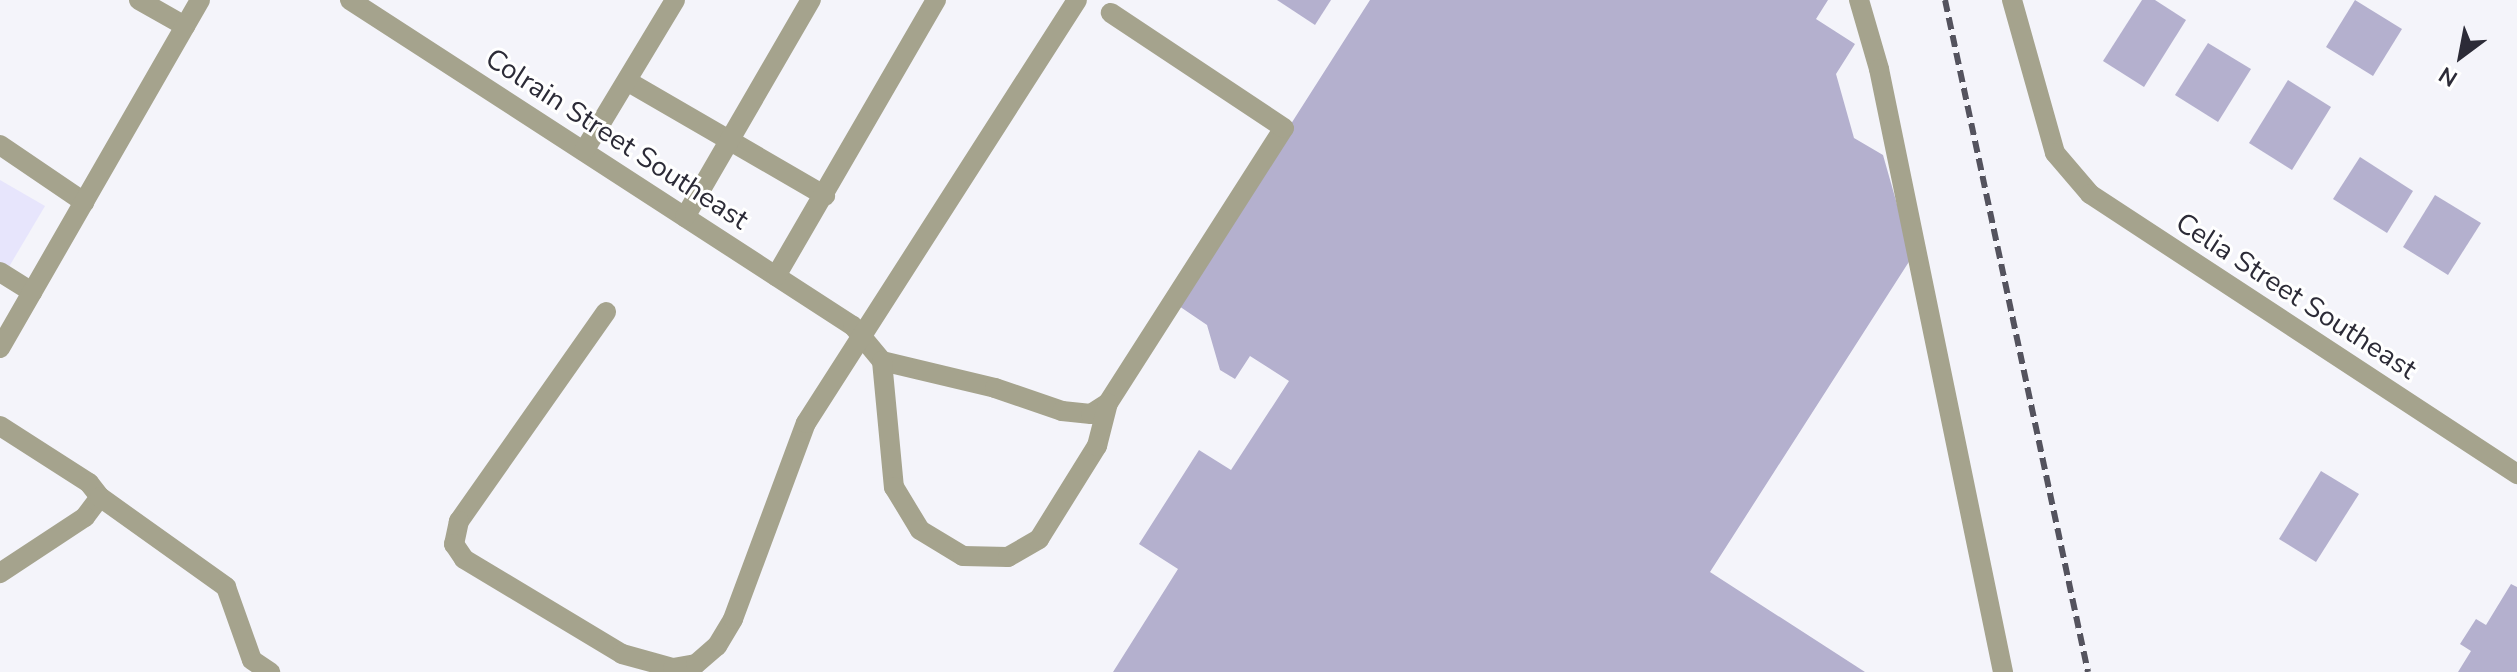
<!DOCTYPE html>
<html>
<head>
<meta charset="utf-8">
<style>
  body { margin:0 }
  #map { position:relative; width:2517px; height:672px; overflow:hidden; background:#f4f4fa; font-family:"Nunito Sans",sans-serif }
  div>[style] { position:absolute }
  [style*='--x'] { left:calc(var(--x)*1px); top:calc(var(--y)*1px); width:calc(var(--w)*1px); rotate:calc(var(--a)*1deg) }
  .built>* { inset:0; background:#e7e5fc }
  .building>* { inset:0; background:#b4b0ce }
  .minor>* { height:20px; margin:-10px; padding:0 10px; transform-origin:10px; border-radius:10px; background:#a5a38d }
  .rail>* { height:6px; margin-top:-3px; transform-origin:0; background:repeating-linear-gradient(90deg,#54535e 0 12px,transparent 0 18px) }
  span { translate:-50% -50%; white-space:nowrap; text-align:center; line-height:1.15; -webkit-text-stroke:6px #fff; paint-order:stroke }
  .street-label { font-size:28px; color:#2c2b37 }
  .north { position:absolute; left:2421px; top:16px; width:80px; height:80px; -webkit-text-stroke:6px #fff; paint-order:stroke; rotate:212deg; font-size:22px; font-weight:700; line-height:32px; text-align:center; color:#2c2b37 }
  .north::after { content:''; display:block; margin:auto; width:28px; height:36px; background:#2c2b37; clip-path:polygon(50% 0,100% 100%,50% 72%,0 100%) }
</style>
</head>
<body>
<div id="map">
  <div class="built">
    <div style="clip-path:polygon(0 180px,45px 206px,0 282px)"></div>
  </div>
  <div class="building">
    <div style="clip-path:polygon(1277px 0,1331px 0,1315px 25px)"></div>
    <div style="clip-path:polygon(1370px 0,1828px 0,1816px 19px,1855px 44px,1836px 74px,1854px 138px,1883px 155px,1912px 257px,1710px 572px,1865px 672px,1113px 672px,1178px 569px,1139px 544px,1199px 450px,1231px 470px,1289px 381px,1250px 356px,1235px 379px,1220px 370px,1207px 325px,1176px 304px)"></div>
    <div style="clip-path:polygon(2142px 0,2155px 0,2186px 20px,2144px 87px,2103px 61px)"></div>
    <div style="clip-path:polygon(2355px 0,2402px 29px,2373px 76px,2326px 47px)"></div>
    <div style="clip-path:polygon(2208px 43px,2251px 69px,2218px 122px,2175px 95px)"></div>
    <div style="clip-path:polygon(2288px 80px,2331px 107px,2292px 170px,2249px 143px)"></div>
    <div style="clip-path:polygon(2360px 157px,2413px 191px,2387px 233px,2333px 199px)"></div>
    <div style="clip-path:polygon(2435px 195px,2481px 223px,2448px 275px,2403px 247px)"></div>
    <div style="clip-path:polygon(2321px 471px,2359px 494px,2316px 562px,2279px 539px)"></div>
    <div style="clip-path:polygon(2511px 584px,2517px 587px,2517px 672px,2458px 672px,2471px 651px,2460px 644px,2476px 619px,2486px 625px)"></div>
  </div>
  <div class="minor">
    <div style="--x:139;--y:0;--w:53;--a:29.5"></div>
    <div style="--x:350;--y:0;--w:599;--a:32.95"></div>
    <div style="--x:853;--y:326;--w:45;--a:50.4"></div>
    <div style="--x:882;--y:361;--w:116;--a:13.4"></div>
    <div style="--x:995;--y:388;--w:71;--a:18.9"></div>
    <div style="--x:1062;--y:411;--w:29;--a:6"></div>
    <div style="--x:1091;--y:414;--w:20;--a:-33"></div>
    <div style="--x:1108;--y:403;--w:326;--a:-57.4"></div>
    <div style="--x:1284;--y:128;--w:208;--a:-146.4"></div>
    <div style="--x:1859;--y:0;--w:72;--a:73.8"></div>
    <div style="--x:1879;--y:69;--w:616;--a:78.38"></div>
    <div style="--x:2012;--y:0;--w:159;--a:74.3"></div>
    <div style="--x:2055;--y:153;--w:54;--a:49.5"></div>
    <div style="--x:2090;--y:194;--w:511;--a:33.25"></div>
    <div style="--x:627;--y:81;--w:229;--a:30.1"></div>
    <div style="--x:0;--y:145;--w:102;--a:34.2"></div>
    <div style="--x:584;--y:151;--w:176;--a:-58.9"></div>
    <div style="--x:685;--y:217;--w:251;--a:-59.9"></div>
    <div style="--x:0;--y:272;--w:38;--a:32"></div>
    <div style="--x:776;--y:276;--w:319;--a:-59.9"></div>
    <div style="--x:606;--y:312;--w:256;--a:125.1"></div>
    <div style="--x:459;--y:521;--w:24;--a:102"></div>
    <div style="--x:454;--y:544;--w:18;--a:56"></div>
    <div style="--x:464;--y:559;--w:184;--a:31"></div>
    <div style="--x:622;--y:654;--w:53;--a:15.4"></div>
    <div style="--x:673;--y:668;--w:23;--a:-10"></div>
    <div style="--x:696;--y:664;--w:28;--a:-41"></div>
    <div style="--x:717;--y:646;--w:31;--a:-59"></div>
    <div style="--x:733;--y:619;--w:209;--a:-69.6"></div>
    <div style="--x:806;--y:423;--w:502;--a:-57.35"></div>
    <div style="--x:0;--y:348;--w:401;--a:-60.1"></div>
    <div style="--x:882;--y:361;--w:127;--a:84.6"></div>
    <div style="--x:894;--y:487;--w:50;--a:58.8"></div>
    <div style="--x:920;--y:530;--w:50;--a:31.2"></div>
    <div style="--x:963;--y:556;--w:45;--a:1.3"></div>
    <div style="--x:1008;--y:557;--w:36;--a:-30"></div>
    <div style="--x:1039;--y:539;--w:110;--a:-58.1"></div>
    <div style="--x:1097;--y:446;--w:44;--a:-75.7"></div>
    <div style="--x:0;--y:426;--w:106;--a:32.6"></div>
    <div style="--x:89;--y:483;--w:18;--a:52"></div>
    <div style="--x:100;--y:497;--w:25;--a:127"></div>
    <div style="--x:85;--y:517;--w:102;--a:146.6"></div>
    <div style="--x:100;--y:497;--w:155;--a:35.5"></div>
    <div style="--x:226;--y:587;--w:77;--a:70.4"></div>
    <div style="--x:252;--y:660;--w:22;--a:34"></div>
  </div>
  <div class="rail">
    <div style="--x:1945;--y:0;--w:687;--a:77.99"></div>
  </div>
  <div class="street-label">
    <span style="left:617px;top:139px;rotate:33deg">Colrain Street Southeast</span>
    <span style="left:2296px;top:296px;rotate:33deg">Celia Street Southeast</span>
  </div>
  <div class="north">N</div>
</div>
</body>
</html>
